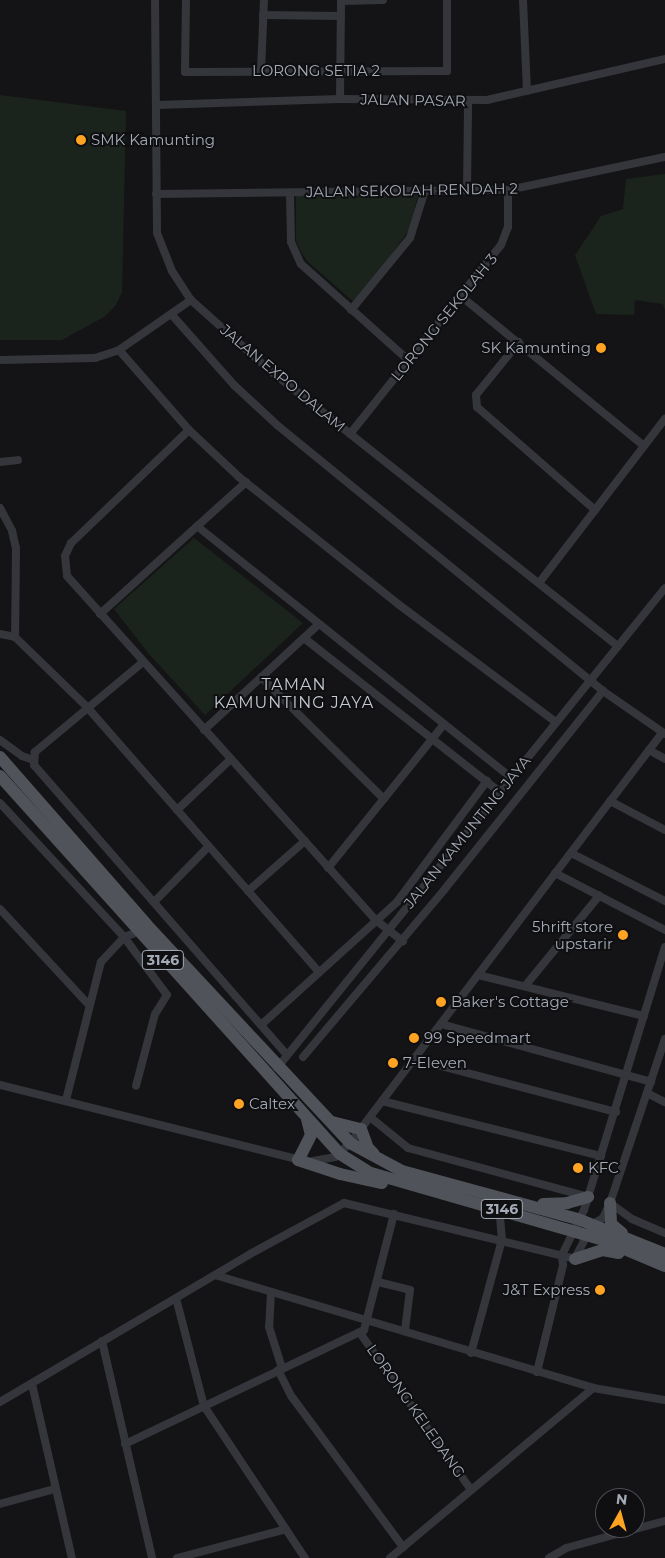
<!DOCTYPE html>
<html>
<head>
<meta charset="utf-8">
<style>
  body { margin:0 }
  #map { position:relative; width:665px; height:1558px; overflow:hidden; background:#141416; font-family:Montserrat,sans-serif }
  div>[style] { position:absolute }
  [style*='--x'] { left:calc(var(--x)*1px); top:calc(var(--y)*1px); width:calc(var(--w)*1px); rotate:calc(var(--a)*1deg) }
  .green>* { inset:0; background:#1b241c }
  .minor>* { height:8px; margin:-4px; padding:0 4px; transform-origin:4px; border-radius:4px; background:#34363b }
  .primary>* { height:12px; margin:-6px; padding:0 6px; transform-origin:6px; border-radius:6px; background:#50535a }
  .dots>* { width:14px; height:14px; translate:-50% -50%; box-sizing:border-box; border:2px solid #0f0f11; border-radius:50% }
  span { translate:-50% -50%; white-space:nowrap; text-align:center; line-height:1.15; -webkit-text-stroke:4px #0f0f11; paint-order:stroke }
  .shield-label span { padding:1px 4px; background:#0f0f11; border:1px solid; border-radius:4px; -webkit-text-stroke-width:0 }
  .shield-label { font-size:14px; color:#a4abb7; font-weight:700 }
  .street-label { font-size:15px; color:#a4abb7 }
  .poi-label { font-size:15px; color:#a4abb7 }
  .left { translate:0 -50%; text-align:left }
  .right { translate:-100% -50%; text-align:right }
  .neighbourhood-label { font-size:16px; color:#c5cad3; letter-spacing:1px }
  .north { position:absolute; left:595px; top:1488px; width:50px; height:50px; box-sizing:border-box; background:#0f0f11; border:1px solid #4b4d53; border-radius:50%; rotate:7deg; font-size:14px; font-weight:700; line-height:20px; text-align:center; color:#a4abb7 }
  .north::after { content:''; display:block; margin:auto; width:18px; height:22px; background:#ffa322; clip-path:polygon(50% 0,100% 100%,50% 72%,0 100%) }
</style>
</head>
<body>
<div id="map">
  <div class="green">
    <div style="clip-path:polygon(0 95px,126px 111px,122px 292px,116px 305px,104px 317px,62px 340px,0 340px)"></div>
    <div style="clip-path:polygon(665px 174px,665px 310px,663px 304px,635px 300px,634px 315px,596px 314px,575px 255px,601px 216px,623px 209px,626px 179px)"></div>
    <div style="clip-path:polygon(296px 195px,418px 195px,409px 230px,356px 304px,308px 262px,301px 252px,296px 241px)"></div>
    <div style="clip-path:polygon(194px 538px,303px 623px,205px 715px,149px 654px,114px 609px)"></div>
  </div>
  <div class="minor">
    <div style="--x:155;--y:0;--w:233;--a:89.5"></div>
    <div style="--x:157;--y:233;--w:41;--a:68.5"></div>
    <div style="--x:172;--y:271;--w:35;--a:57"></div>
    <div style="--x:191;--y:300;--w:102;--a:41.8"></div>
    <div style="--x:267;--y:368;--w:448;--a:38.4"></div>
    <div style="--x:186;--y:0;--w:72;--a:90.8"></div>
    <div style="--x:185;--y:72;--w:262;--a:-0.2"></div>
    <div style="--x:447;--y:71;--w:71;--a:-90"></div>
    <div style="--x:523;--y:0;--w:91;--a:87.5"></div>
    <div style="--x:341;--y:1;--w:42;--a:-1.4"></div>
    <div style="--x:263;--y:15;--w:78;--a:0.7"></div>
    <div style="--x:261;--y:71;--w:71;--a:-87.6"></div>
    <div style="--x:340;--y:99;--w:99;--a:-89.4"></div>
    <div style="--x:157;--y:105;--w:183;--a:-1.9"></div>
    <div style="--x:340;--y:99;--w:147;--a:0.4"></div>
    <div style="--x:487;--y:100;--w:183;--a:-13"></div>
    <div style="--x:467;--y:190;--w:88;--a:-89.3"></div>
    <div style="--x:290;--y:193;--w:49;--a:88.8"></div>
    <div style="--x:291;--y:242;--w:24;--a:66"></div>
    <div style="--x:301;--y:264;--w:145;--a:41.9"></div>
    <div style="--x:156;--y:194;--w:352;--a:-0.7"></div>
    <div style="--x:508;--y:190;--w:160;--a:-11.9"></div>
    <div style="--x:462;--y:297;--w:235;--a:39.3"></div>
    <div style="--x:351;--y:310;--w:93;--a:-50.7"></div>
    <div style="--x:410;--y:238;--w:50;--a:-72.6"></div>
    <div style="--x:172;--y:315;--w:94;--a:48.5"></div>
    <div style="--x:234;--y:385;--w:59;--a:42.9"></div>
    <div style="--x:277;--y:425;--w:421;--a:39.2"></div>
    <div style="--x:603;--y:691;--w:75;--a:34.7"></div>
    <div style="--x:519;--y:342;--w:68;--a:129.1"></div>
    <div style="--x:476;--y:395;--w:12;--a:85"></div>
    <div style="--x:477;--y:407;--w:157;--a:41.1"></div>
    <div style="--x:119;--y:350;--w:106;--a:48.8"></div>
    <div style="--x:189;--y:430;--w:69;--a:43.2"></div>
    <div style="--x:239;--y:477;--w:203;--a:38.6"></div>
    <div style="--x:398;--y:604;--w:197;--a:36.8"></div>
    <div style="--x:0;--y:360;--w:95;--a:-1.2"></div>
    <div style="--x:95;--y:358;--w:25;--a:-18"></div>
    <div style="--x:119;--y:350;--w:88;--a:-34.8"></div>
    <div style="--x:189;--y:430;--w:163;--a:136.2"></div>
    <div style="--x:71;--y:543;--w:14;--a:115"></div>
    <div style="--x:65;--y:556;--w:20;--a:84"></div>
    <div style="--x:67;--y:576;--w:464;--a:48.1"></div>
    <div style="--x:377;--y:921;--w:33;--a:38"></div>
    <div style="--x:350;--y:434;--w:242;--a:-51.4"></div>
    <div style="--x:501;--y:245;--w:19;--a:-69"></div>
    <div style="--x:508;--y:227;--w:37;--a:-90"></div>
    <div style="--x:0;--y:462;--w:18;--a:-6"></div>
    <div style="--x:0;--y:508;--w:26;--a:62"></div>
    <div style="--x:12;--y:531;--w:17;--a:77"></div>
    <div style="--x:16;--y:548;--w:89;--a:90.6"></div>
    <div style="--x:15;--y:637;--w:100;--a:44.2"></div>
    <div style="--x:87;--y:707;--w:352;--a:48.8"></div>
    <div style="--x:197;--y:526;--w:403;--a:38.7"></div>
    <div style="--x:539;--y:583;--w:207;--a:-52.5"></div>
    <div style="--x:100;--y:614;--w:197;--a:-42.1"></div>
    <div style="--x:0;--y:634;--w:15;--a:11"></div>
    <div style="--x:304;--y:638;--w:249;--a:38.2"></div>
    <div style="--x:143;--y:662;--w:141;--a:140.2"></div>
    <div style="--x:35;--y:752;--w:13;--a:94"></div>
    <div style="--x:34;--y:765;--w:385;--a:48.9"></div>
    <div style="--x:261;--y:677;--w:173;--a:44.8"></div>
    <div style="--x:204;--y:730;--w:156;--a:-42.7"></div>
    <div style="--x:0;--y:740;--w:27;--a:36"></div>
    <div style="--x:22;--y:756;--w:12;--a:20"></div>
    <div style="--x:649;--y:750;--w:18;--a:29"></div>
    <div style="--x:610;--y:801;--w:62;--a:27.8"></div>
    <div style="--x:0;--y:803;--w:183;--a:47.2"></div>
    <div style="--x:124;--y:937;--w:72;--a:53.4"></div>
    <div style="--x:167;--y:995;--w:22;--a:122"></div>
    <div style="--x:155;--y:1014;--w:74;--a:104.8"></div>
    <div style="--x:177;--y:810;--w:74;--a:-43.4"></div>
    <div style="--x:571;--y:853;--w:106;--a:27.1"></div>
    <div style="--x:328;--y:868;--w:185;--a:-51.1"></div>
    <div style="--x:555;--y:873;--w:124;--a:27.4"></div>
    <div style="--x:248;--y:891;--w:76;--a:-41.3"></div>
    <div style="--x:154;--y:902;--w:77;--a:-45.5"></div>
    <div style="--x:0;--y:909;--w:129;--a:47.2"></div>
    <div style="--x:478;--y:975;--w:171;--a:13.9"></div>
    <div style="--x:525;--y:986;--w:117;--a:-50.6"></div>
    <div style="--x:441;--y:1024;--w:218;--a:15.4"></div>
    <div style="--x:261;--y:1025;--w:183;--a:-42.1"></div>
    <div style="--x:397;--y:902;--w:151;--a:-53.4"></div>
    <div style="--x:303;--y:1057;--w:219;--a:-49.8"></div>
    <div style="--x:444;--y:890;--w:255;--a:-51.4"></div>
    <div style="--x:414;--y:1059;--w:209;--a:14.7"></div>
    <div style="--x:277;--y:1068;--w:617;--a:-51.05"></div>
    <div style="--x:0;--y:1085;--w:310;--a:14"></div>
    <div style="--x:647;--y:1093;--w:20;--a:27"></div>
    <div style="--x:66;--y:1100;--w:142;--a:-75.8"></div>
    <div style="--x:101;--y:962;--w:34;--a:-47"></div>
    <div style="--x:124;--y:937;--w:15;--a:-20"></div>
    <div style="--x:382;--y:1101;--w:226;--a:14.1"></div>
    <div style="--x:370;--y:1117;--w:49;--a:39.2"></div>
    <div style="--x:408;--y:1148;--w:183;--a:15.2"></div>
    <div style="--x:313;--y:1161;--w:22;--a:-10"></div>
    <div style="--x:335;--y:1157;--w:21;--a:-43"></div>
    <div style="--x:350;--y:1143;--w:515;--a:-52.73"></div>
    <div style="--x:610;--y:1203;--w:27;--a:36"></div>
    <div style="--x:632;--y:1219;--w:36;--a:23"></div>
    <div style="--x:574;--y:1260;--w:41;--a:-62.2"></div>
    <div style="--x:593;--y:1224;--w:12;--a:-31"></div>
    <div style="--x:603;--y:1218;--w:17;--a:-65"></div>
    <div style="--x:610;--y:1203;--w:173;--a:-71.5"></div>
    <div style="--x:215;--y:1275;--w:395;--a:16.6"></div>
    <div style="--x:593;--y:1388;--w:73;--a:9.5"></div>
    <div style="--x:378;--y:1282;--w:33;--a:14"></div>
    <div style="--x:410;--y:1290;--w:40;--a:97.1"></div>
    <div style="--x:271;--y:1292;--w:35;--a:93"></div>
    <div style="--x:269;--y:1327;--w:43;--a:72.4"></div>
    <div style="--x:176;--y:1298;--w:112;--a:75.5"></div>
    <div style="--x:204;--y:1406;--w:182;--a:56.4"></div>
    <div style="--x:360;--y:1333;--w:192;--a:54.7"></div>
    <div style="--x:102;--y:1341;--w:223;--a:77"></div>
    <div style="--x:471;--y:1353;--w:117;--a:-74.7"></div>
    <div style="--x:502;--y:1240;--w:32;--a:-95"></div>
    <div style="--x:278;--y:1370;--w:30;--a:63"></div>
    <div style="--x:292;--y:1397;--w:187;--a:53.5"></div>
    <div style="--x:537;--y:1372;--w:110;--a:-76.3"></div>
    <div style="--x:563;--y:1265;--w:10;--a:-96"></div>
    <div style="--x:562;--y:1255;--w:50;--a:-63.9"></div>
    <div style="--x:584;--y:1210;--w:275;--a:-72.9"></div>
    <div style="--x:32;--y:1384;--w:179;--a:77.1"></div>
    <div style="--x:0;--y:1402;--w:291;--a:-30.6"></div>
    <div style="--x:250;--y:1254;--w:107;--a:-28.5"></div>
    <div style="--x:344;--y:1203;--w:238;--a:13.6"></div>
    <div style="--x:125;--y:1444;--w:265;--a:-25.5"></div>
    <div style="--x:364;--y:1330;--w:120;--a:-75.5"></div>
    <div style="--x:0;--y:1504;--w:57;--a:-15.3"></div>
    <div style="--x:177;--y:1558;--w:110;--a:-14.8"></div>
    <div style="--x:390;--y:1558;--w:265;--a:-39.9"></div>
    <div style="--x:549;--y:1558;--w:20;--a:-30"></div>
    <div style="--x:566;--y:1548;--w:103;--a:-15.3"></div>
  </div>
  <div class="primary">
    <div style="--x:0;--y:757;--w:222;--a:48.8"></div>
    <div style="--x:146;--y:924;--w:299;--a:47"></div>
    <div style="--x:350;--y:1143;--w:59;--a:28.3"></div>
    <div style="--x:402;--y:1171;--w:182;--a:15.3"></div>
    <div style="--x:578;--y:1219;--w:94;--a:21.9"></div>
    <div style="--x:0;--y:776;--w:508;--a:48.03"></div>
    <div style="--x:340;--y:1154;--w:36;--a:32"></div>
    <div style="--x:371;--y:1173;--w:241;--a:16.1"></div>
    <div style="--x:603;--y:1240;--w:67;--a:22.8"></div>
    <div style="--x:307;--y:1119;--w:16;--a:76"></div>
    <div style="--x:311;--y:1135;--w:28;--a:117"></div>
    <div style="--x:298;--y:1160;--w:44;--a:18.4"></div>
    <div style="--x:340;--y:1174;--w:43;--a:12.1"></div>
    <div style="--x:332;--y:1122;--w:30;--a:14"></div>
    <div style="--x:361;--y:1129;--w:20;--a:70"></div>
    <div style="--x:368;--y:1148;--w:8;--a:45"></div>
    <div style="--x:610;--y:1203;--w:21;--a:87"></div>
    <div style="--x:611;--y:1224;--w:14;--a:39"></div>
    <div style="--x:543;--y:1204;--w:24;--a:-2"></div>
    <div style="--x:567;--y:1203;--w:22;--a:-16"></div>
    <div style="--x:575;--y:1259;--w:29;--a:-18"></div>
    <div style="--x:603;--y:1250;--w:16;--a:11"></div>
  </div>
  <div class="dots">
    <div style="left:81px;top:140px;background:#ffa322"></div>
    <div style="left:601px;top:348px;background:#ffa322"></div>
    <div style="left:623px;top:935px;background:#ffa322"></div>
    <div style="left:441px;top:1002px;background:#ffa322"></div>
    <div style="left:414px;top:1038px;background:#ffa322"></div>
    <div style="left:393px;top:1063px;background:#ffa322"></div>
    <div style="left:239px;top:1104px;background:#ffa322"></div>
    <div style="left:578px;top:1168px;background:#ffa322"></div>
    <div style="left:600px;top:1290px;background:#ffa322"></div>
  </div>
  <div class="shield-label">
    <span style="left:163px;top:960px">3146</span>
    <span style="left:502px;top:1209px">3146</span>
  </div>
  <div class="street-label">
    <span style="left:316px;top:71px">LORONG SETIA 2</span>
    <span style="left:413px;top:100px;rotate:1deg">JALAN PASAR</span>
    <span style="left:412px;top:190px;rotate:-1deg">JALAN SEKOLAH RENDAH 2</span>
    <span style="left:444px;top:317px;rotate:-51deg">LORONG SEKOLAH 3</span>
    <span style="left:283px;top:378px;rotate:40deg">JALAN EXPO DALAM</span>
    <span style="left:467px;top:832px;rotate:-51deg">JALAN KAMUNTING JAYA</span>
    <span style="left:416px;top:1411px;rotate:55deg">LORONG KELEDANG</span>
  </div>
  <div class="poi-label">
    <span class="left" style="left:91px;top:140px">SMK Kamunting</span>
    <span class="right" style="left:591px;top:348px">SK Kamunting</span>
    <span class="right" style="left:613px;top:935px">5hrift store<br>upstarir</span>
    <span class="left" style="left:451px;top:1002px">Baker's Cottage</span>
    <span class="left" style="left:424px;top:1038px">99 Speedmart</span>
    <span class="left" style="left:403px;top:1063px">7-Eleven</span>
    <span class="left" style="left:249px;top:1104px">Caltex</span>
    <span class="left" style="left:588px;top:1168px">KFC</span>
    <span class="right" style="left:590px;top:1290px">J&amp;T Express</span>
  </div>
  <div class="neighbourhood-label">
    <span style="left:294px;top:694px">TAMAN<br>KAMUNTING JAYA</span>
  </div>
  <div class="north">N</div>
</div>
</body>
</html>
